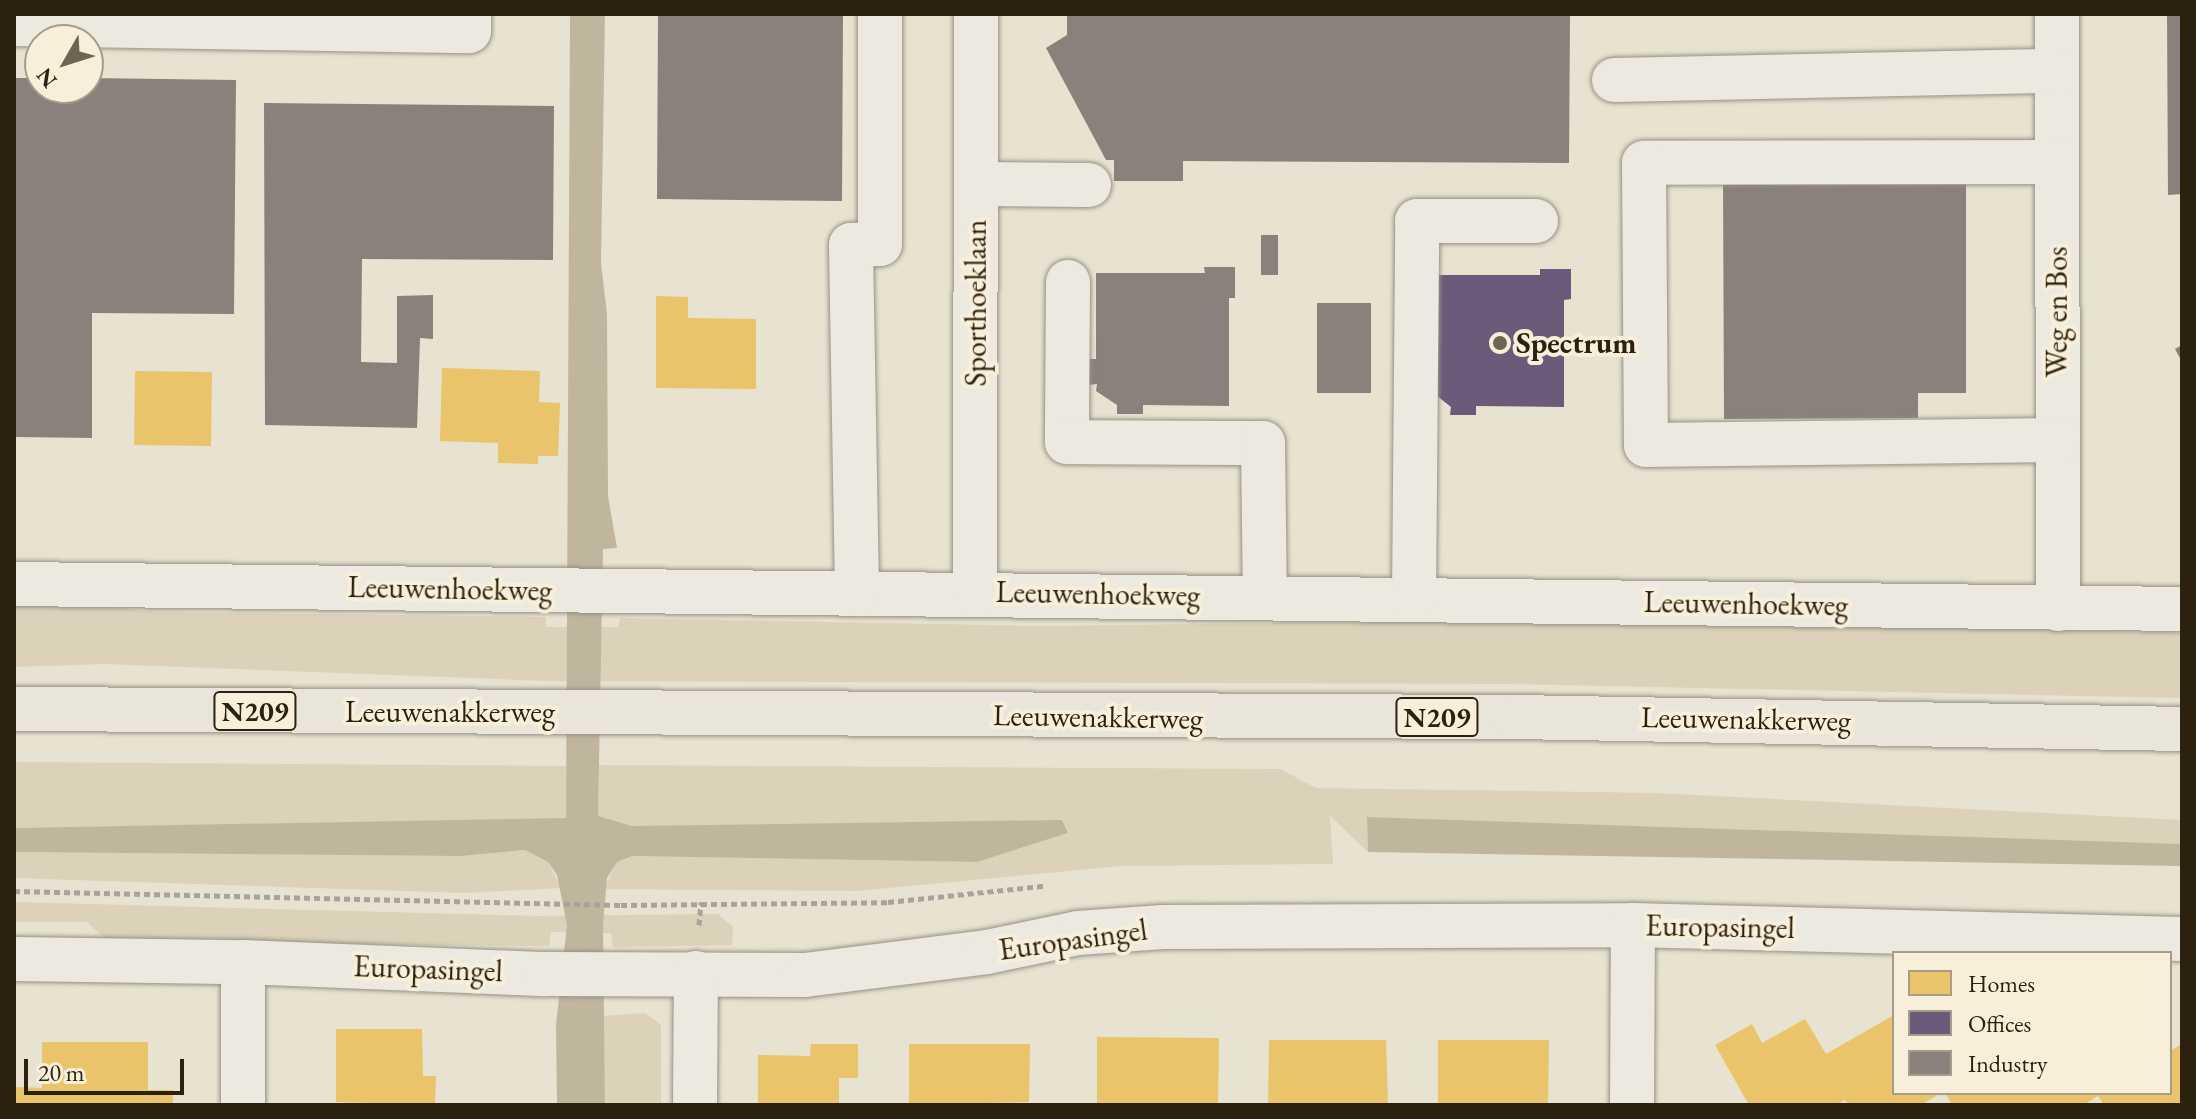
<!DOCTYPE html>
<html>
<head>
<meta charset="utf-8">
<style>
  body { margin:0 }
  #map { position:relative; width:2196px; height:1119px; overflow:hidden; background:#e8e2d0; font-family:"EB Garamond",serif }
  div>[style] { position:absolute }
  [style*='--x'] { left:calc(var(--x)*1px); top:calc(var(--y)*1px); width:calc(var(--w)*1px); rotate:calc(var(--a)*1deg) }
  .green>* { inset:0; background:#dbd2b9 }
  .water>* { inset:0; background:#c0b69d }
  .homes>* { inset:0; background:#e9c46a }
  .offices>* { inset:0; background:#6d597a }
  .industry>* { inset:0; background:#8a817c }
  .path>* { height:5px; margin-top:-2.5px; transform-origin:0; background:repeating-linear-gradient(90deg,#a7a49b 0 6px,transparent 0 10px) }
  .roads { filter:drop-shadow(0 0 2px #969185) drop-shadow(0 0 2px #969185) }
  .minor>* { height:44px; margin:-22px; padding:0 22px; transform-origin:22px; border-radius:22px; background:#ece9e0 }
  .major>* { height:44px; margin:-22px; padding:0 22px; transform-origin:22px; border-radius:22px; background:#e9e5db }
  .dots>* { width:22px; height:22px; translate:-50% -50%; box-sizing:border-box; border:4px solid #f7efd9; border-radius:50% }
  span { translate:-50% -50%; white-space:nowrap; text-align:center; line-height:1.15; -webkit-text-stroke:8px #f7efd9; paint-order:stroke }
  .shield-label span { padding:2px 6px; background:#f7efd9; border:2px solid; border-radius:6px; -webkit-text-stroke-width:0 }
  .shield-label { font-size:28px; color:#2c200e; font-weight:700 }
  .street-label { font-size:30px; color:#2c200e }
  .poi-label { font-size:30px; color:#2c200e; font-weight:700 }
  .left { translate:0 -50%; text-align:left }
  .frame { position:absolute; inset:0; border:16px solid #2c200e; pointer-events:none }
  .legend { position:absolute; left:1892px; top:951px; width:280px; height:144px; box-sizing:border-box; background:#f7efd9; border:2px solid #a69c88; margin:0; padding:10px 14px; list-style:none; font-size:24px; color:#2c200e }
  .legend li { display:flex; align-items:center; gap:16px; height:40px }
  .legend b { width:40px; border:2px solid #a69c88 }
  .north { position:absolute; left:24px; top:24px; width:80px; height:80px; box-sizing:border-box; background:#f7efd9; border:2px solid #a69c88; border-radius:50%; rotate:231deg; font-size:22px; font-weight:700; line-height:32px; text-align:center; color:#2c200e }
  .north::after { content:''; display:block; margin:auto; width:28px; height:36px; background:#6e6452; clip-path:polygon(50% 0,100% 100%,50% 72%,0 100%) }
  .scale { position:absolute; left:24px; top:1059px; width:160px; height:36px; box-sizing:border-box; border:4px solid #2c200e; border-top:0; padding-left:10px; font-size:24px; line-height:28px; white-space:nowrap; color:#2c200e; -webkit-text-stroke:6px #f7efd9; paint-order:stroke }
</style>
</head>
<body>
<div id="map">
  <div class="green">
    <div style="clip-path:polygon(79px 603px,154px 612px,546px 617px,546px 627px,618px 627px,620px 618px,1039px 626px,1621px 619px,2182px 633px,2182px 698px,1508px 684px,546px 681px,103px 664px,14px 667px,14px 604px)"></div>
    <div style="clip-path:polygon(14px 762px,566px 766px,566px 819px,14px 828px)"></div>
    <div style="clip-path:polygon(599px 765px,1280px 769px,1316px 788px,1656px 793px,2182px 820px,2182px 844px,1367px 817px,1368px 852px,1330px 816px,1333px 864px,1121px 866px,856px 891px,605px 889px,616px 862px,631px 856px,977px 862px,1068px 833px,632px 826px,598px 817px)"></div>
    <div style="clip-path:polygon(525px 850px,548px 862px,561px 888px,465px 893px,14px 878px,14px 852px,461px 856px)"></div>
    <div style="clip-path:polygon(14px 902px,537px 916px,718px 914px,733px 927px,732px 945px,613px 947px,611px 933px,551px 932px,549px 946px,109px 942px,87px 922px,14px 922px)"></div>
    <div style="clip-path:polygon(645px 1013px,661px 1025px,661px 1105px,605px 1105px,604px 1016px)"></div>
  </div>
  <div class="water">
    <div style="clip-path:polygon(570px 14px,605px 14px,601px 263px,607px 314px,608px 496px,617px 548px,603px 549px,598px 816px,632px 826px,1062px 820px,1068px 833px,977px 862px,632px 856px,617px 862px,607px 878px,603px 924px,605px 1105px,557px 1105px,556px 1025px,567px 925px,557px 875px,548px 862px,525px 850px,461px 856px,14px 852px,14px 828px,566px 818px)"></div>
    <div style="clip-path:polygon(1367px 817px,2182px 844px,2182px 866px,1368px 852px)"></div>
  </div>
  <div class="homes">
    <div style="clip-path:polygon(656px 296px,688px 297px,688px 318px,756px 319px,756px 389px,656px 388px)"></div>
    <div style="clip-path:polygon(442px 368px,540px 371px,539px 402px,560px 403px,558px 456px,538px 456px,538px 464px,498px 463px,498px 443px,440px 441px)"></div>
    <div style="clip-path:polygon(135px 371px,212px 372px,211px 446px,134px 445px)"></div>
    <div style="clip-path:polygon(1894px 1015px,1894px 1093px,1941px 1093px,1921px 1105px,1848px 1105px,1845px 1100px,1836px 1105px,1749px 1105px,1715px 1045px,1752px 1024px,1762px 1043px,1805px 1019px,1826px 1054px)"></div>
    <div style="clip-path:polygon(336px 1029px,422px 1029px,423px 1076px,436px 1076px,435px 1105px,336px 1102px)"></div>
    <div style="clip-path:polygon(1097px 1037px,1219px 1038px,1218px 1104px,1097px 1105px)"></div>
    <div style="clip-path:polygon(1269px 1040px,1386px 1040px,1388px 1105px,1268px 1105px)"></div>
    <div style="clip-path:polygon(1438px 1040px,1549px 1040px,1548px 1105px,1438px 1105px)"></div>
    <div style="clip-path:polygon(42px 1042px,148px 1042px,148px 1090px,173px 1090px,173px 1105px,14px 1105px,14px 1087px,42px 1088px)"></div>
    <div style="clip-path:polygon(811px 1044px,858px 1044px,858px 1078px,839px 1078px,839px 1105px,758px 1105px,758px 1055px,810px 1056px)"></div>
    <div style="clip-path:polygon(909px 1044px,1030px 1044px,1029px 1102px,909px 1105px)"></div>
    <div style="clip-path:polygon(2182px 1044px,2182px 1105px,2104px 1105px,2098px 1096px,2083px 1105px,1952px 1105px,1945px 1093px,2170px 1093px,2170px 1051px)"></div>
  </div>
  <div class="offices">
    <div style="clip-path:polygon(1540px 269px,1571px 269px,1571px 299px,1564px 300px,1564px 407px,1476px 406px,1476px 415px,1450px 415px,1451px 407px,1432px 392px,1433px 275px,1540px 275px)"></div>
  </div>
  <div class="industry">
    <div style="clip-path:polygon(843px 14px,842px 201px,657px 199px,658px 15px)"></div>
    <div style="clip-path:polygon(1067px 14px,1570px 14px,1569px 163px,1183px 161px,1183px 181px,1114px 181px,1114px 160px,1106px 160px,1046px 48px,1067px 35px)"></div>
    <div style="clip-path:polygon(2167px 14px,2182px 14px,2182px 194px,2168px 195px)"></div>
    <div style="clip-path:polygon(14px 78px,40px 78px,40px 88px,88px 88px,88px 78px,236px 80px,234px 314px,92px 313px,92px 438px,14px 437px)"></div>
    <div style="clip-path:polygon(264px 103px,554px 106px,553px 260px,362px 259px,361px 362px,397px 363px,397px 296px,433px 295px,433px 339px,420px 338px,417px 428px,265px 425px)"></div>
    <div style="clip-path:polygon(1966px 176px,1966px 393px,1918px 393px,1918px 418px,1724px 419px,1723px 177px)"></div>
    <div style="clip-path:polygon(1261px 235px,1278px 235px,1278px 275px,1261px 275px)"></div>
    <div style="clip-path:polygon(1204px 267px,1235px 267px,1235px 298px,1229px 298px,1229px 406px,1143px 405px,1143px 414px,1117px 414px,1117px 405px,1096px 391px,1097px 384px,1088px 385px,1088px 359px,1096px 359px,1096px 273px,1205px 273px)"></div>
    <div style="clip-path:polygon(1317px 303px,1371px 303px,1371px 393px,1317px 393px)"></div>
    <div style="clip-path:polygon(2182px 345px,2182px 362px,2175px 349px)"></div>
  </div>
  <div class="path">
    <div style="--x:14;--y:891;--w:607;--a:1.32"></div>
    <div style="--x:621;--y:905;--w:267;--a:-0.6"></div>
    <div style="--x:888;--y:902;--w:157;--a:-5.9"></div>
    <div style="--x:699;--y:925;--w:23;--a:-85"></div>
  </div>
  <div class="roads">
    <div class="minor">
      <div style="--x:2057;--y:14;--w:595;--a:89.9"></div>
      <div style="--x:14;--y:24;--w:455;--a:0.9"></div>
      <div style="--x:469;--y:31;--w:17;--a:-90"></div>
      <div style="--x:1614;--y:80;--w:443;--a:-1.2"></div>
      <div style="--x:2057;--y:162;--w:413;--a:179.9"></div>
      <div style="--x:1644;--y:163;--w:282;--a:89.6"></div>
      <div style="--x:1646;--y:445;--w:412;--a:-0.7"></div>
      <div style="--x:976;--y:184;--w:113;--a:0.5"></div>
      <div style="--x:1068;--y:282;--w:160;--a:90.4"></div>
      <div style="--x:1067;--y:442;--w:196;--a:0.3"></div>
      <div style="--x:1263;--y:443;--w:153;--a:89.3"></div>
      <div style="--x:14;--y:584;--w:2168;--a:0.66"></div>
      <div style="--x:857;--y:591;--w:346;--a:-91"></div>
      <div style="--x:851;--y:245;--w:29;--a:-2"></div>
      <div style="--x:880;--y:244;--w:230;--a:-90"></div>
      <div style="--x:975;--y:592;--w:578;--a:-89.9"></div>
      <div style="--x:1414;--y:598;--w:377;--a:-89.5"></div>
      <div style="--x:1417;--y:221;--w:119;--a:0"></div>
      <div style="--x:14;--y:959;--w:229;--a:0.8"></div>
      <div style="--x:243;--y:962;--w:303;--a:2.3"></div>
      <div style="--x:546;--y:974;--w:259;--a:0.2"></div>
      <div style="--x:805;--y:975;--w:183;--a:-7.2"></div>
      <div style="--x:987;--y:952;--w:93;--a:-11.8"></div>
      <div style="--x:1078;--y:933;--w:85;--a:-4"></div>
      <div style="--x:1163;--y:927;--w:470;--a:-0.2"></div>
      <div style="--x:1633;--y:925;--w:549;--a:1.46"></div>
      <div style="--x:243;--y:962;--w:143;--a:90"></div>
      <div style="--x:695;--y:1105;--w:132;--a:-89.6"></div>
      <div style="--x:1632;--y:1105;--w:180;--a:-89.7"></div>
    </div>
    <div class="major">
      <div style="--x:14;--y:709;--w:1501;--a:0.31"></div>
      <div style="--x:1515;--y:717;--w:667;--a:1.03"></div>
    </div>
  </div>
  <div class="dots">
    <div style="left:1500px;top:343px;background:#6e6452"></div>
  </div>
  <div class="shield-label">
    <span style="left:255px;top:711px">N209</span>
    <span style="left:1437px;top:717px">N209</span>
  </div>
  <div class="street-label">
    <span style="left:976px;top:303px;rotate:-90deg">Sporthoeklaan</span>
    <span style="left:2057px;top:312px;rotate:-90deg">Weg en Bos</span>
    <span style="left:450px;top:589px;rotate:1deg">Leeuwenhoekweg</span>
    <span style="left:1098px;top:594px;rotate:1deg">Leeuwenhoekweg</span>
    <span style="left:1746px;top:604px;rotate:1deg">Leeuwenhoekweg</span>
    <span style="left:450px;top:712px">Leeuwenakkerweg</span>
    <span style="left:1098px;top:717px;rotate:1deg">Leeuwenakkerweg</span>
    <span style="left:1746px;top:719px;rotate:1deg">Leeuwenakkerweg</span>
    <span style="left:1720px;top:927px;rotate:1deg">Europasingel</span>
    <span style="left:1073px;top:940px;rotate:-8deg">Europasingel</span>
    <span style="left:428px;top:969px;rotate:2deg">Europasingel</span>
  </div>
  <div class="poi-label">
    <span class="left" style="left:1516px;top:343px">Spectrum</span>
  </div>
  <div class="frame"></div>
  <ul class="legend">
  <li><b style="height:22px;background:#e9c46a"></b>Homes</li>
  <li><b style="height:22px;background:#6d597a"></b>Offices</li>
  <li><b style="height:22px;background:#8a817c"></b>Industry</li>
  </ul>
  <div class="north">N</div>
  <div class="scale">20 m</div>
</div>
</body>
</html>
